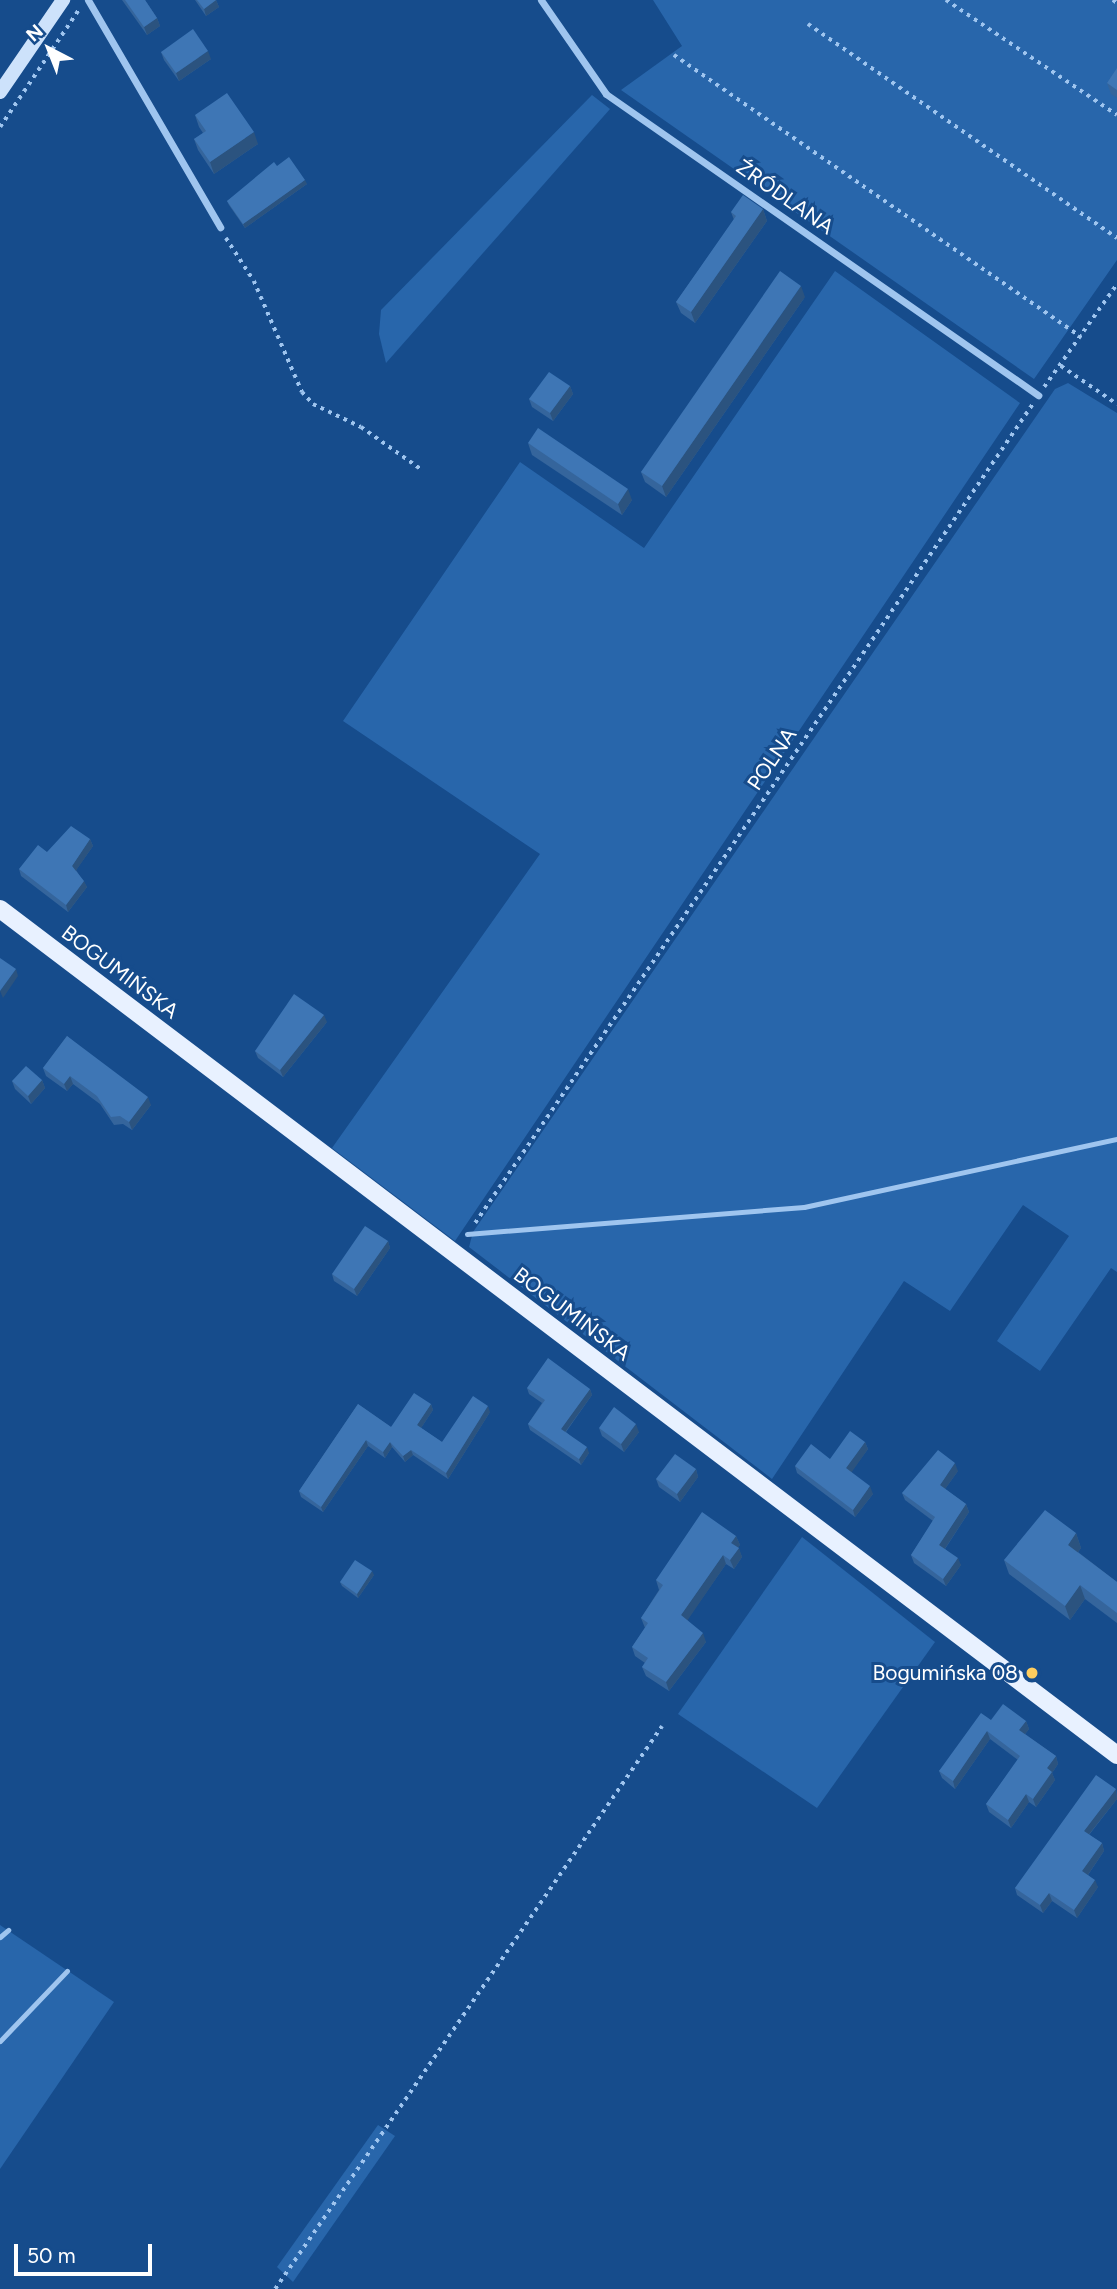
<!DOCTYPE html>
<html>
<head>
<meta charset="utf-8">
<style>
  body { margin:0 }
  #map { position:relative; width:1117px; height:2289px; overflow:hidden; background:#164c8c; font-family:Figtree,sans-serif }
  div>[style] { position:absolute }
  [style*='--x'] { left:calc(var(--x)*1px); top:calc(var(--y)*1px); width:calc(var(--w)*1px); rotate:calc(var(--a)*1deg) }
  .green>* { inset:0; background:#2866ab }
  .path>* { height:3.5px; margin-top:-1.75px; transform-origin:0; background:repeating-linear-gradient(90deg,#9fc5ef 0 3.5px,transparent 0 8.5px) }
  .service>* { height:5px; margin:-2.5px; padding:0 2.5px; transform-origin:2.5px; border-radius:2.5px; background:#9fc5ef }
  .minor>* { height:7px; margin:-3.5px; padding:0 3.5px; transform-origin:3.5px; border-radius:3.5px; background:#9fc5ef }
  .secondary>* { height:14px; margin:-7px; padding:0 7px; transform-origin:7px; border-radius:7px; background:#cde2fb }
  .primary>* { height:18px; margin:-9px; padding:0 9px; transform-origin:9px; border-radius:9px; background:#e8f1ff }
  .wall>* { inset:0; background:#35659c }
  .shaded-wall>* { inset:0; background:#2b537f }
  .building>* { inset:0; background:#3e76b5 }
  .dots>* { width:19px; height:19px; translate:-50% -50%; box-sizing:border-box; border:4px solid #164c8c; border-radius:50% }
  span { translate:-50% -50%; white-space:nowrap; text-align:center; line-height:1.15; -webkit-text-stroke:6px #164c8c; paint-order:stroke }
  .street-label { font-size:21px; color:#fff }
  .poi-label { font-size:21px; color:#fff }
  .right { translate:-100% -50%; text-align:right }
  .north { position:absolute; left:14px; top:14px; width:70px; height:70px; -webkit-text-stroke:5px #164c8c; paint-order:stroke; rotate:318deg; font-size:19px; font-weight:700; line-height:28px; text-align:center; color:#fff }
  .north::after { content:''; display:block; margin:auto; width:24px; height:32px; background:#fff; clip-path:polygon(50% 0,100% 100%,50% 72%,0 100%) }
  .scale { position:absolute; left:14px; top:2244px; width:138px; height:32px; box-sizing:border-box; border:4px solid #fff; border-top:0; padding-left:9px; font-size:21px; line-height:24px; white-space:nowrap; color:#fff; -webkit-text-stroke:5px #164c8c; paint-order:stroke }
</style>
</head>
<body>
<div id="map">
  <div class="green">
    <div style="clip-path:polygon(653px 0,1117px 0,1117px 260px,1034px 379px,621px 90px,682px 46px)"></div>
    <div style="clip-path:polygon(592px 95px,610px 109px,386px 363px,379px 334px,381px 310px)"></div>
    <div style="clip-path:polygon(835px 271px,1020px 403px,455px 1241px,332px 1148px,540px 854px,343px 721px,520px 462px,644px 548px)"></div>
    <div style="clip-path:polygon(1068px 383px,1117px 413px,1117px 1272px,1111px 1268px,1040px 1371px,997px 1341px,1069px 1236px,1023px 1205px,950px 1311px,904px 1281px,772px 1479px,469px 1247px,473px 1232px,1055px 389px)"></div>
    <div style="clip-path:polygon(802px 1537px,935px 1642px,817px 1808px,678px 1714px)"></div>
    <div style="clip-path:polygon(0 1925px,114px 2002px,0 2169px)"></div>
    <div style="clip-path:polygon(378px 2125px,395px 2136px,293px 2282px,277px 2267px)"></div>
  </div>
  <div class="path">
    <div style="--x:946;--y:0;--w:206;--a:33.9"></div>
    <div style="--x:1113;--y:0;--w:5;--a:37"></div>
    <div style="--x:808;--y:24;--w:376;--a:34.7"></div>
    <div style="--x:674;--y:55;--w:495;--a:34.7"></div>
    <div style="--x:0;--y:127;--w:143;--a:-56.1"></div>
    <div style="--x:226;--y:238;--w:51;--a:56.9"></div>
    <div style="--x:254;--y:281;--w:121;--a:66.6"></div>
    <div style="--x:302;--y:392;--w:16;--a:47"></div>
    <div style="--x:313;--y:404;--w:53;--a:25.6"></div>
    <div style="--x:361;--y:427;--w:75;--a:35.2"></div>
    <div style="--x:1061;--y:366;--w:68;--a:34.2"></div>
    <div style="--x:1044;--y:387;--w:126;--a:-54.7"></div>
    <div style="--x:475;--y:1223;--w:990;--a:-55.75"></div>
    <div style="--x:275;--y:2289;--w:683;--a:-55.5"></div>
  </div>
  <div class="service">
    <div style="--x:467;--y:1234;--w:338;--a:-4.6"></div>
    <div style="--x:804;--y:1207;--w:320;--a:-12.3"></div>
    <div style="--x:0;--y:1937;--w:11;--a:-41"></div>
    <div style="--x:0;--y:2041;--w:97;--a:-46.3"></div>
  </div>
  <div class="minor">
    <div style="--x:88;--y:0;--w:263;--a:59.8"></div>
    <div style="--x:541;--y:0;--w:114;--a:55.3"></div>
    <div style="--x:606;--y:94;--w:527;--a:34.87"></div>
  </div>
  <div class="secondary">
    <div style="--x:0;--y:92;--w:112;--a:-55.6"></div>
  </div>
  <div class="primary">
    <div style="--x:0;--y:909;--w:1401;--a:37.14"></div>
  </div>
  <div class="wall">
    <div style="clip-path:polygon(122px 0,145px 0,157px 18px,160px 26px,147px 35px)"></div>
    <div style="clip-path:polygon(195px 0,216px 0,219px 7px,206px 16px)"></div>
    <div style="clip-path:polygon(161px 52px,211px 59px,179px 81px,164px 60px)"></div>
    <div style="clip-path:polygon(1117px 68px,1117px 98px,1111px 94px,1107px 83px)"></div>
    <div style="clip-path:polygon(195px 115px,258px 144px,214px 174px,198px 150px,194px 139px,203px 133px,199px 127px)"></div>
    <div style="clip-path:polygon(277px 166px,307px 184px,245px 228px,229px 205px,227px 201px)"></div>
    <div style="clip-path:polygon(763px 209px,767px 221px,695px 323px,681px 313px,676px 302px,734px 220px,731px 212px)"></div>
    <div style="clip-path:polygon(805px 297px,666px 497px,645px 482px,641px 472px)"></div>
    <div style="clip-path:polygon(570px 386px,573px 394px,553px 421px,532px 407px,529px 399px)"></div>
    <div style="clip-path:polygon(528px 443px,632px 500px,622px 515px,532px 455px)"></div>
    <div style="clip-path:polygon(90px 839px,93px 846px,76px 870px,87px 887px,68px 912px,21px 876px,19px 869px,47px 852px)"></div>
    <div style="clip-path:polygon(327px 1022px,283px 1077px,258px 1058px,255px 1051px)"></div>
    <div style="clip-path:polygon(67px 1036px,151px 1105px,132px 1130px,123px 1124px,114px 1125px,100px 1104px,73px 1084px,67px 1091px,46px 1076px,43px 1068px)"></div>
    <div style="clip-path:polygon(42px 1080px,45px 1088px,31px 1104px,15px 1089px,12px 1081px)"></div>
    <div style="clip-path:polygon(388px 1241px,390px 1248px,357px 1296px,334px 1281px,332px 1274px)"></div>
    <div style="clip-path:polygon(527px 1388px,590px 1389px,592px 1395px,566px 1432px,589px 1453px,581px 1465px,530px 1430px,528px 1424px,542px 1403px,529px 1394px)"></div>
    <div style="clip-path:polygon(358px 1404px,391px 1427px,431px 1404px,433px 1410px,421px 1428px,442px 1442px,490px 1412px,448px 1479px,413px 1455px,405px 1462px,392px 1447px,385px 1458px,368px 1446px,323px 1512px,301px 1497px,299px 1491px)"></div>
    <div style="clip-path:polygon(599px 1428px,639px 1432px,624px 1452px,602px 1436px)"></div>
    <div style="clip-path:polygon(865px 1442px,868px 1449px,851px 1472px,873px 1494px,855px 1517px,797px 1473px,795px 1466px,830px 1459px)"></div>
    <div style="clip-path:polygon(696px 1469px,698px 1477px,680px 1502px,659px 1487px,656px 1479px)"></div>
    <div style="clip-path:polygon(958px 1471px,945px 1489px,966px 1504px,969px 1512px,945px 1549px,961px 1565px,946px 1586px,914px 1563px,911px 1555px,933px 1521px,905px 1500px,902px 1493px)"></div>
    <div style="clip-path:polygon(1076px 1533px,1081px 1548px,1078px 1552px,1117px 1582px,1117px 1623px,1085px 1599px,1070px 1620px,1009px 1574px,1004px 1560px)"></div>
    <div style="clip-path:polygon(736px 1536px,740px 1545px,738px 1547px,742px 1557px,734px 1569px,726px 1564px,687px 1620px,706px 1642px,669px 1691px,646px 1676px,642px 1667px,645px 1663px,635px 1656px,632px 1647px,645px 1628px,641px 1618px,659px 1590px,656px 1580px)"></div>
    <div style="clip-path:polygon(374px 1575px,358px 1598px,342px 1586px,340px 1582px)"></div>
    <div style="clip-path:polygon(991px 1720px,1026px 1721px,1029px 1729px,1025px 1734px,1056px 1756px,1058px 1764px,1052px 1773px,1055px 1780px,1036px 1807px,1029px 1802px,1011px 1828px,989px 1812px,986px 1804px,1018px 1760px,990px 1739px,955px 1789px,942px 1778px,939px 1771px)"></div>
    <div style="clip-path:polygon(1116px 1789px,1117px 1799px,1089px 1835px,1102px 1843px,1104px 1851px,1088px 1875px,1098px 1887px,1077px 1918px,1052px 1901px,1043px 1913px,1017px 1895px,1015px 1888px)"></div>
  </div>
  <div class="shaded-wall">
    <div style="clip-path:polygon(216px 0,219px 7px,206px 16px,204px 9px)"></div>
    <div style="clip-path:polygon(157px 18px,160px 26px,147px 35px,144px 27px)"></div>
    <div style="clip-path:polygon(208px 51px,211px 59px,179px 81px,176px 73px)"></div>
    <div style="clip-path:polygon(254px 132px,258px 144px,214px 174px,210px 162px)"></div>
    <div style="clip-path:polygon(305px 180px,307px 184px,245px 228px,243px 224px)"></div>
    <div style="clip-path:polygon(763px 209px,767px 221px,695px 323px,691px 312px)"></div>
    <div style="clip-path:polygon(801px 286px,805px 297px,666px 497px,662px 486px)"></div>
    <div style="clip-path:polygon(570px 386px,573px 394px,553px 421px,550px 413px)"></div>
    <div style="clip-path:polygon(628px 489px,632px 500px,622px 515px,618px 504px)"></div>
    <div style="clip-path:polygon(90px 839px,93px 846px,75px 872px,72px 866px)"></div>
    <div style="clip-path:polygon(84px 881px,87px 887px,68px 912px,66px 905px)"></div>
    <div style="clip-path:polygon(16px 969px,18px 976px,3px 998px,0 991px)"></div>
    <div style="clip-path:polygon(324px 1015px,327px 1022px,283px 1077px,280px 1070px)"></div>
    <div style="clip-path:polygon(70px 1076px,73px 1084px,67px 1091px,64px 1084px)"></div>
    <div style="clip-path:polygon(42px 1080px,45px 1088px,31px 1104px,28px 1096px)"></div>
    <div style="clip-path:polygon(148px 1097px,151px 1105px,132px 1130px,129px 1122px)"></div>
    <div style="clip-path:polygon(388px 1241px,390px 1248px,357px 1296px,354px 1289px)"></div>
    <div style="clip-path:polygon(590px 1389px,592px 1395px,563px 1435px,561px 1429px)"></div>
    <div style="clip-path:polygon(431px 1404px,433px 1410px,419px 1431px,417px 1425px)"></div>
    <div style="clip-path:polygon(488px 1406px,490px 1412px,448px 1479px,446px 1473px)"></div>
    <div style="clip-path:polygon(636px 1424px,639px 1432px,624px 1452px,621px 1444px)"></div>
    <div style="clip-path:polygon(366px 1440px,368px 1446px,323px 1512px,321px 1507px)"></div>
    <div style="clip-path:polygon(390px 1442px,392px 1447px,385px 1458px,383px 1452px)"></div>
    <div style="clip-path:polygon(865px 1442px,868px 1449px,849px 1476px,846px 1468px)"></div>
    <div style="clip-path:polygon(587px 1447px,589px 1453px,581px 1465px,579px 1459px)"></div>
    <div style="clip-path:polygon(411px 1450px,413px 1455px,405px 1462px,403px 1456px)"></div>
    <div style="clip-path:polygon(955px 1463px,958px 1471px,943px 1492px,940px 1485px)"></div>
    <div style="clip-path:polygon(696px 1469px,698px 1477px,680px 1502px,677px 1494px)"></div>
    <div style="clip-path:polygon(870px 1486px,873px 1494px,855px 1517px,853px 1510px)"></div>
    <div style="clip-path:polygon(966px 1504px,969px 1512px,942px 1553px,939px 1545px)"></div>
    <div style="clip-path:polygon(1076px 1533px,1081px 1548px,1073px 1559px,1068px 1545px)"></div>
    <div style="clip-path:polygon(736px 1536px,740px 1545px,735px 1552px,731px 1543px)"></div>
    <div style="clip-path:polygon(739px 1548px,742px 1557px,734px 1569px,730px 1560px)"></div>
    <div style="clip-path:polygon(723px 1555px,726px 1564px,685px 1624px,681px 1615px)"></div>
    <div style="clip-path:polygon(958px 1558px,961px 1565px,946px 1586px,943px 1579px)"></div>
    <div style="clip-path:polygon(372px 1571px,374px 1575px,358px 1598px,357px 1594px)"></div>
    <div style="clip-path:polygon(1080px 1585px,1085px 1599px,1070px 1620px,1065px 1606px)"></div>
    <div style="clip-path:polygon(703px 1633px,706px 1642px,669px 1691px,666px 1682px)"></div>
    <div style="clip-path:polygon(1026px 1721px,1029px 1729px,1022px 1738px,1019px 1730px)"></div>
    <div style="clip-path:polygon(987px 1731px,990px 1739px,955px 1789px,953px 1781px)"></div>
    <div style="clip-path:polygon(1056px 1756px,1058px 1764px,1052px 1773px,1055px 1780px,1036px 1807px,1033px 1799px,1047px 1768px)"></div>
    <div style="clip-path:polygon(1116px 1789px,1117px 1799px,1086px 1838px,1084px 1831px)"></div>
    <div style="clip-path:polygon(1026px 1794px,1029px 1802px,1011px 1828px,1008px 1820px)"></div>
    <div style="clip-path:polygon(1102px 1843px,1104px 1851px,1085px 1879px,1082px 1871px)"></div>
    <div style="clip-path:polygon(1095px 1880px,1098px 1887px,1077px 1918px,1074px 1910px)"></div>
    <div style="clip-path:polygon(1049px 1893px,1052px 1901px,1043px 1913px,1040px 1905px)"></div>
  </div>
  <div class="building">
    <div style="clip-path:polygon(125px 0,145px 0,157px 18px,144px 27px)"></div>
    <div style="clip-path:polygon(197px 0,216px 0,204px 9px)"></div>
    <div style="clip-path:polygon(193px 29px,208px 51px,176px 73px,161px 52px)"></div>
    <div style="clip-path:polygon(1117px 68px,1117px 90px,1107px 83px)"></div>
    <div style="clip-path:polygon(227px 93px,254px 132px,210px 162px,194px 139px,206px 131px,195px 115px)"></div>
    <div style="clip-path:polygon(289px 157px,305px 180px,243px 224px,227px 201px,274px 162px,277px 166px)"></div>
    <div style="clip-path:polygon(743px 195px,763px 209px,691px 312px,676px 302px,736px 216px,731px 212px)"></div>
    <div style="clip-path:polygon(780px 271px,801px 286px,662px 486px,641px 472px)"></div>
    <div style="clip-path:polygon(549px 372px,570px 386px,550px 413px,529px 399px)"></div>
    <div style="clip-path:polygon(538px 428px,628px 489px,618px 504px,528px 443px)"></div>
    <div style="clip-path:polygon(71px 826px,90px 839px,72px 866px,84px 881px,66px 905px,19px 869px,38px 845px,47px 852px)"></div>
    <div style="clip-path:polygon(0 958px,16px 969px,0 991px)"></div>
    <div style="clip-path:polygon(294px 994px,324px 1015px,280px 1070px,255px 1051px)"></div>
    <div style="clip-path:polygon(67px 1036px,148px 1097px,129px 1122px,120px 1116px,111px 1117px,97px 1096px,70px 1076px,64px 1084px,43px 1068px)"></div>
    <div style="clip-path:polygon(26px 1066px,42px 1080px,28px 1096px,12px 1081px)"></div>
    <div style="clip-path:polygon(365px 1226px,388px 1241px,354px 1289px,332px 1274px)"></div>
    <div style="clip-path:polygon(548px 1358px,590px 1389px,561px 1429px,587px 1447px,579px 1459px,528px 1424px,545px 1400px,527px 1388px)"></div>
    <div style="clip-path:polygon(414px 1393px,431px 1404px,417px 1425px,442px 1442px,473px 1396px,488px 1406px,446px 1473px,411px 1450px,403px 1456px,390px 1442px,383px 1452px,366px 1440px,321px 1507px,299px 1491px,358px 1404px,391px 1427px)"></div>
    <div style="clip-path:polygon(614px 1407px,636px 1424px,621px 1444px,599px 1428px)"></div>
    <div style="clip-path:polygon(850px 1431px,865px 1442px,846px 1468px,870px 1486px,853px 1510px,795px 1466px,811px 1444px,830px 1459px)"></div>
    <div style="clip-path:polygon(938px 1450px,955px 1463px,940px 1485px,966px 1504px,939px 1545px,958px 1558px,943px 1579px,911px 1555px,935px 1517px,902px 1493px)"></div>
    <div style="clip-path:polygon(675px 1454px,696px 1469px,677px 1494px,656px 1479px)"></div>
    <div style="clip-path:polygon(1045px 1510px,1076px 1533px,1068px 1545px,1117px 1582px,1117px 1613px,1080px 1585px,1065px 1606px,1004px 1560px)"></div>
    <div style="clip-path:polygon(702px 1512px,736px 1536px,731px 1543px,739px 1548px,730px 1560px,723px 1555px,681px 1615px,703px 1633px,666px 1682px,642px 1667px,648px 1658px,632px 1647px,648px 1623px,641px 1618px,663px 1585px,656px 1580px)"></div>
    <div style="clip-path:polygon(355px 1560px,372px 1571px,357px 1594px,340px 1582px)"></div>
    <div style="clip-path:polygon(1003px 1704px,1026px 1721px,1019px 1730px,1056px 1756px,1047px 1768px,1052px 1772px,1033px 1799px,1026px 1794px,1008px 1820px,986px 1804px,1020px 1756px,987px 1731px,953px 1781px,939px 1771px,981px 1713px,991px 1720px)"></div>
    <div style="clip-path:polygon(1096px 1775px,1116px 1789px,1084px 1831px,1102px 1843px,1082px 1871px,1095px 1880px,1074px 1910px,1049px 1893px,1040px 1905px,1015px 1888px)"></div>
  </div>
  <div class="dots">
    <div style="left:1032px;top:1673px;background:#ffcd5e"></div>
  </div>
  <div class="street-label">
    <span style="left:785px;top:197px;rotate:35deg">ŹRÓDLANA</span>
    <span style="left:772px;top:759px;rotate:-56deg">POLNA</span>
    <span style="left:120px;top:972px;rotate:37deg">BOGUMIŃSKA</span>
    <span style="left:572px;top:1314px;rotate:37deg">BOGUMIŃSKA</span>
  </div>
  <div class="poi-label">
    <span class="right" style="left:1018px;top:1673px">Bogumińska 08</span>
  </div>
  <div class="north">N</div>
  <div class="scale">50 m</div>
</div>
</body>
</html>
